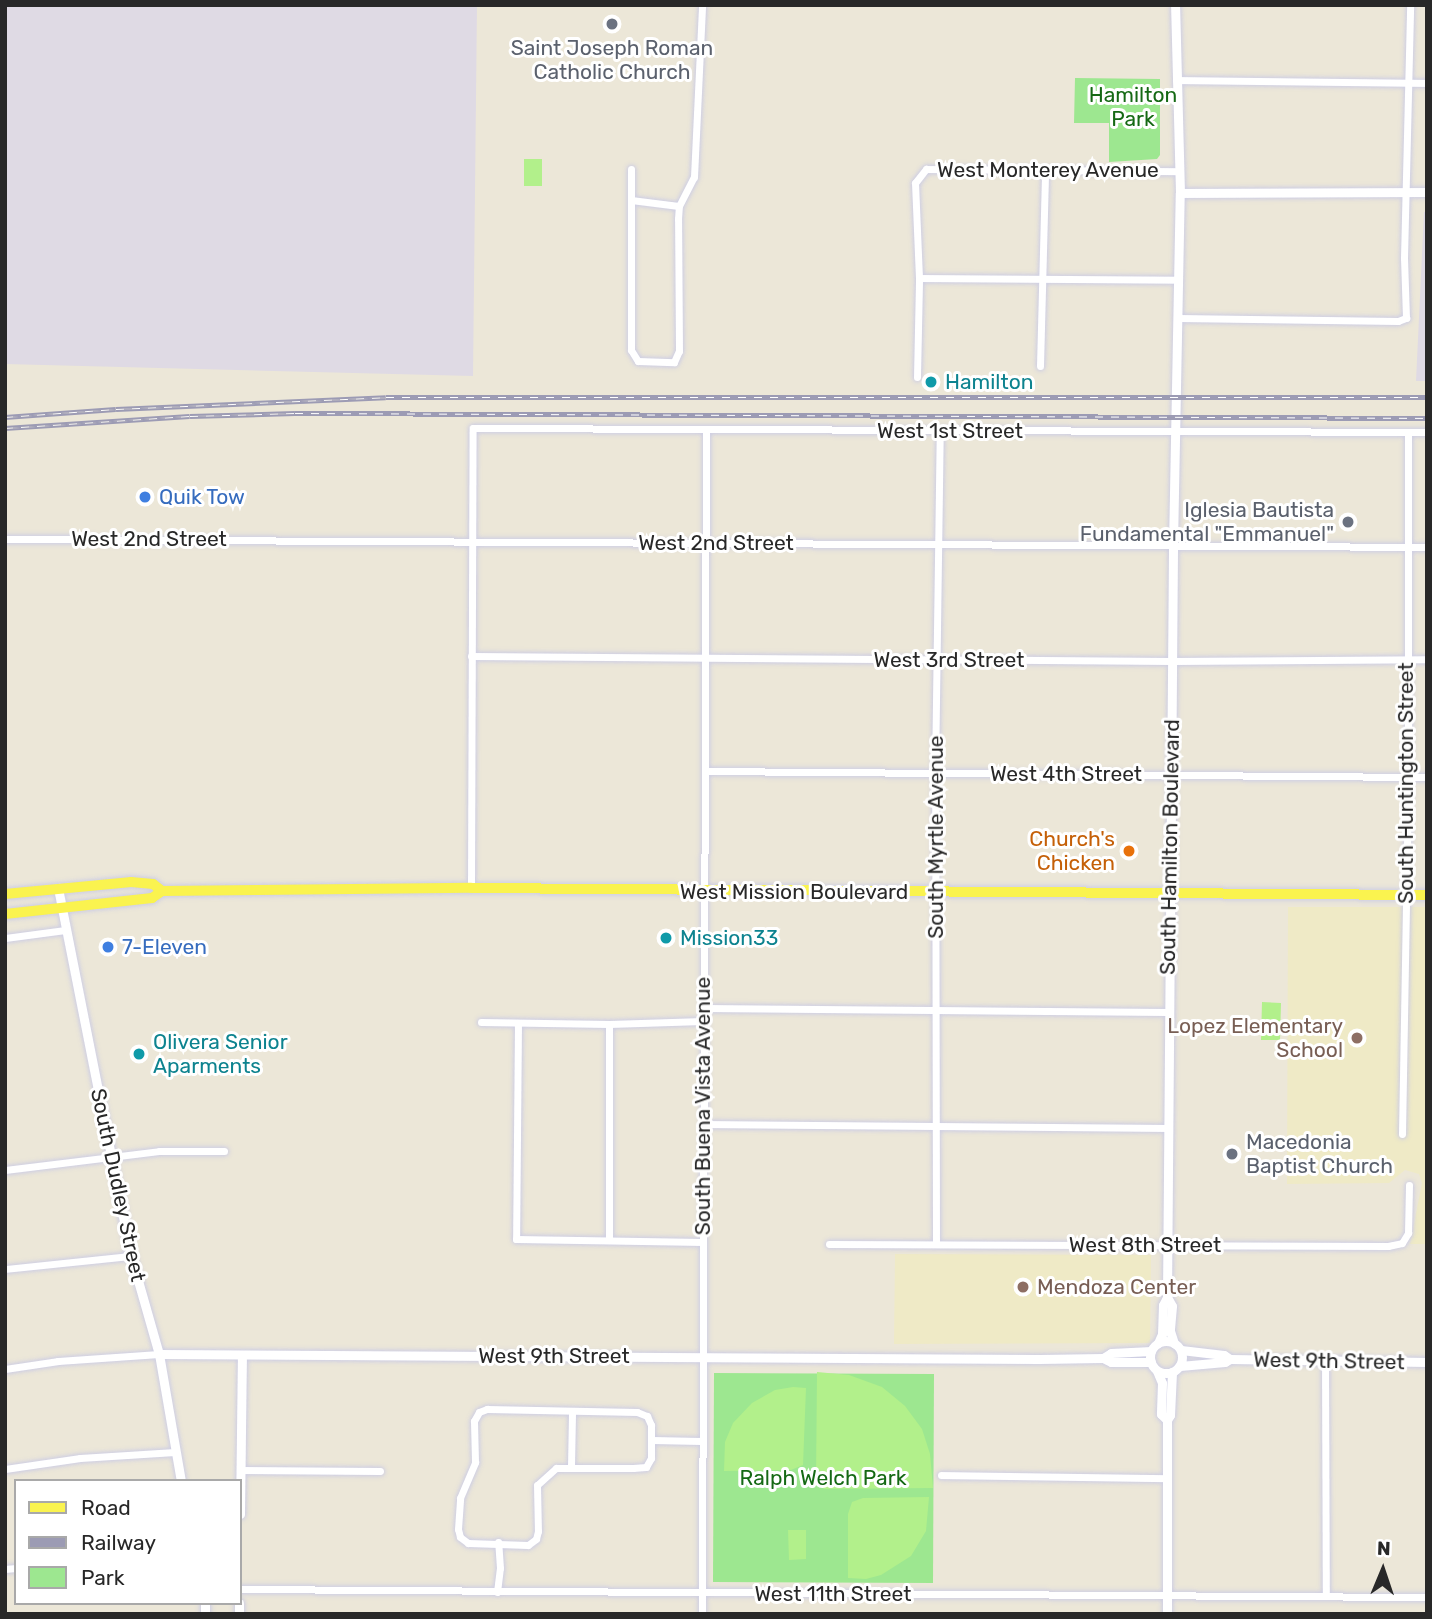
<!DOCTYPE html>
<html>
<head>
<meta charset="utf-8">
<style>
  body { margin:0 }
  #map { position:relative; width:1432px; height:1619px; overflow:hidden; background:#ece7d8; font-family:Rubik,sans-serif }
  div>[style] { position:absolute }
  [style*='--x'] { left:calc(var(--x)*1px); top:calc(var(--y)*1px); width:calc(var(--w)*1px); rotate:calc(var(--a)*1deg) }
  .industrial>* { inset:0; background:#dfdae4 }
  .education>* { inset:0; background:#efeac6 }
  .green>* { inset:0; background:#9de790 }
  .pitch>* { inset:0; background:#b2f08b }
  .roads { filter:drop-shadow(0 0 2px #cecee3) drop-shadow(0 0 2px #cecee3) }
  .minor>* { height:7px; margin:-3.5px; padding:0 3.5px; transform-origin:3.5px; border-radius:3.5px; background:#fff }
  .tertiary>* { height:9px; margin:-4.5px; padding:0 4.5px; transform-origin:4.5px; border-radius:4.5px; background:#fff }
  .tertiary>.ring { margin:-4.5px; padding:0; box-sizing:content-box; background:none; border:9px solid #fff; border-radius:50% }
  .primary>* { height:10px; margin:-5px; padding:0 5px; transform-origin:5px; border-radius:5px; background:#faf34f }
  .rail>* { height:5px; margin-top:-2.5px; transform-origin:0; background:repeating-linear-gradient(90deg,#fff 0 8px,#9c9bb4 0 16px); box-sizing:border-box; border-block:2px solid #9c9bb4 }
  .dots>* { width:19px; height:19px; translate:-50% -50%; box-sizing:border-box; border:4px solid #fff; border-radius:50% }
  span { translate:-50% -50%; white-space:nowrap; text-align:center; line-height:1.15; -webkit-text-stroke:6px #fff; paint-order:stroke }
  .worship-label { font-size:21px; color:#5b616d }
  .right { translate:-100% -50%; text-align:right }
  .left { translate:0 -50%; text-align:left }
  .park-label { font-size:21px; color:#156914 }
  .street-label { font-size:21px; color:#282828 }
  .culture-label { font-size:21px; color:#0d838f }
  .shop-label { font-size:21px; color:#366cbe }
  .food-label { font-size:21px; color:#c56008 }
  .education-label { font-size:21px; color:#785e54 }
  .frame { position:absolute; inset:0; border:7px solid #282828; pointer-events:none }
  .legend { position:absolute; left:14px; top:1479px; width:228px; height:126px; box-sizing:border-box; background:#fff; border:2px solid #a9a9a9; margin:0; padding:9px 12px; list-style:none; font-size:21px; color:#282828 }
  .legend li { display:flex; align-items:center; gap:14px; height:35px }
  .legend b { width:35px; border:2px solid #a9a9a9 }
  .north { position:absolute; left:1348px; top:1535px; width:70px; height:70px; -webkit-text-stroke:5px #fff; paint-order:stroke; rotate:2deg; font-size:19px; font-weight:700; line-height:28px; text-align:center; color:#282828 }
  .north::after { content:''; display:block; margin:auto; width:24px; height:32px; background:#282828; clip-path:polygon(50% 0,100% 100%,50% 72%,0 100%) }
</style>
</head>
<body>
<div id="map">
  <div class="industrial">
    <div style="clip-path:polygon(5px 5px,477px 5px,473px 376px,5px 364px)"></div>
    <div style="clip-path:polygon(1424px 212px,1427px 212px,1427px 381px,1416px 381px)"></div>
  </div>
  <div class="education">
    <div style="clip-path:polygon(1288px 907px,1427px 907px,1427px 1244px,1410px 1244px,1422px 1183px,1419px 1174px,1405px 1170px,1389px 1183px,1287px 1184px)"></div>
    <div style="clip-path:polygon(895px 1254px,1151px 1255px,1150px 1343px,894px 1344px)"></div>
  </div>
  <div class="green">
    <div style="clip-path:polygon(1075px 78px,1160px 79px,1160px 155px,1157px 159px,1109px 162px,1109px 123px,1074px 123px)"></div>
    <div style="clip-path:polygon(714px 1373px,934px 1374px,933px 1583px,713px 1582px)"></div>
  </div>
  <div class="pitch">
    <div style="clip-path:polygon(524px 159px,542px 159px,542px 186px,524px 186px)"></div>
    <div style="clip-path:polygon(1262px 1002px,1281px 1003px,1280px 1040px,1261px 1040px)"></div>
    <div style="clip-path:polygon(817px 1372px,849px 1375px,882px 1387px,905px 1406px,922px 1429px,930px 1454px,933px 1488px,824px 1489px,816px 1481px)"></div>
    <div style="clip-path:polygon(793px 1387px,806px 1388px,803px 1465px,791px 1470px,724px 1471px,725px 1442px,733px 1423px,752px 1403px,775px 1390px)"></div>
    <div style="clip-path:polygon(929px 1497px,926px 1531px,911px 1556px,881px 1575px,866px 1579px,848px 1578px,848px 1514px,852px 1502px,863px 1498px)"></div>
    <div style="clip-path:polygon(788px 1530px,806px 1530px,806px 1559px,789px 1560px)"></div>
  </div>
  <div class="roads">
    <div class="minor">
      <div style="--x:1176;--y:80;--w:251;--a:0.7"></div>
      <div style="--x:631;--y:169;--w:181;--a:90"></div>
      <div style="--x:631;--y:350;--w:13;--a:58"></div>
      <div style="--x:638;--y:361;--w:36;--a:2"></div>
      <div style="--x:674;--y:362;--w:12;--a:-66"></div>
      <div style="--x:679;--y:351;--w:132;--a:-90.4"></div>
      <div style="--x:678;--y:219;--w:13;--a:-86"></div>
      <div style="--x:679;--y:206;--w:33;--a:-63"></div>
      <div style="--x:694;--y:177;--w:172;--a:-87.3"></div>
      <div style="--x:631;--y:200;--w:48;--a:7.1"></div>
      <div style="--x:919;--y:278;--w:259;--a:0.4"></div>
      <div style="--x:1178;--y:318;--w:220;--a:0.8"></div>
      <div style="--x:1398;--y:321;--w:9;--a:-21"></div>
      <div style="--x:1406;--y:318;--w:60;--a:-91.9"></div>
      <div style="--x:1404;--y:258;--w:253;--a:-88.6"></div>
      <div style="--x:1040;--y:366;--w:195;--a:-88.5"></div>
      <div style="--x:917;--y:377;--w:99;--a:-88.8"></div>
      <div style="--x:919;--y:278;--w:95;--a:-92.4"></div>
      <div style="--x:915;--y:183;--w:18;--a:-52"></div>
      <div style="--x:926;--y:169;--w:253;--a:0.5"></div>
      <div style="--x:5;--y:539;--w:1422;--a:0.32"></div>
      <div style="--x:471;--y:656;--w:701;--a:0.41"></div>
      <div style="--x:1172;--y:661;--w:255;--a:-0.4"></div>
      <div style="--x:705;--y:771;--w:722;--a:0.48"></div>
      <div style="--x:471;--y:888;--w:460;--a:-89.8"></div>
      <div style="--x:473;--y:428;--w:954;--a:0.24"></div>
      <div style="--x:5;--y:938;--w:61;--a:-7.6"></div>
      <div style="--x:703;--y:1008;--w:465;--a:0.5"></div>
      <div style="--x:481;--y:1022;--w:128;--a:0.9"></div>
      <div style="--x:609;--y:1024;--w:94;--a:-1.8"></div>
      <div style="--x:518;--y:1023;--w:216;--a:90.5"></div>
      <div style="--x:516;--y:1239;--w:187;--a:0.9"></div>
      <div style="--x:609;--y:1024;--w:215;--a:90"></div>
      <div style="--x:703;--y:1124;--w:464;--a:0.5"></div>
      <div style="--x:1402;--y:1134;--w:358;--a:-89"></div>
      <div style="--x:1408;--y:776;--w:344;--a:-90"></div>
      <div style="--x:5;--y:1170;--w:155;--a:-7"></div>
      <div style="--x:159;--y:1151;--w:65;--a:0"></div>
      <div style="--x:829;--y:1244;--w:559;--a:0.2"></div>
      <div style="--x:1388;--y:1246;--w:14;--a:-12"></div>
      <div style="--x:1402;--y:1243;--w:12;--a:-59"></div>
      <div style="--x:1408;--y:1233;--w:48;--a:-88.8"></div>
      <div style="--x:936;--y:1244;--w:471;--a:-90.1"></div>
      <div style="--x:935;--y:773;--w:342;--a:-89.2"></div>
      <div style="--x:5;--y:1269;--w:127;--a:-5.9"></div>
      <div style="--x:1325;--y:1360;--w:236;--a:89.8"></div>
      <div style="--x:5;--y:1369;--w:54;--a:-8.6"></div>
      <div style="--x:58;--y:1361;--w:101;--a:-4"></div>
      <div style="--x:487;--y:1409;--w:150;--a:1.1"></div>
      <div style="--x:637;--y:1412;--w:11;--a:22"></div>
      <div style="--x:647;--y:1416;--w:10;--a:66"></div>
      <div style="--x:651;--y:1425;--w:33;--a:90"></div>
      <div style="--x:651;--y:1458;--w:10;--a:119"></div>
      <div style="--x:646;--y:1467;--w:13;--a:176"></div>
      <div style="--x:633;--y:1468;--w:77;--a:180"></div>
      <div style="--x:556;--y:1468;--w:25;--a:138"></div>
      <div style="--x:537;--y:1485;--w:46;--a:88.8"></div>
      <div style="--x:538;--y:1531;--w:8;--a:104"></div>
      <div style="--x:536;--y:1539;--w:10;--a:143"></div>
      <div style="--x:528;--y:1545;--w:60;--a:-178.1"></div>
      <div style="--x:468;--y:1543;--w:10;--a:-143"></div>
      <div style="--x:460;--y:1537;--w:8;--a:-104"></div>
      <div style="--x:458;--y:1529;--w:31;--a:-86"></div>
      <div style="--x:460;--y:1498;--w:39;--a:-67"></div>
      <div style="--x:475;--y:1462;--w:41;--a:-91.4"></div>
      <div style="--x:474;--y:1421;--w:10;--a:-61"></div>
      <div style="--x:479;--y:1412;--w:9;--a:-21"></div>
      <div style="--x:652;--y:1440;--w:49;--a:1.2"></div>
      <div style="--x:571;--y:1466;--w:53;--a:-88.9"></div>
      <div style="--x:5;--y:1469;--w:76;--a:-8.3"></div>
      <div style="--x:80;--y:1458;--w:95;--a:-3.6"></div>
      <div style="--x:240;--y:1470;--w:140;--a:0.4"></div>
      <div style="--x:941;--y:1475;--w:225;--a:0.8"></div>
      <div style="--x:5;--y:1569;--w:11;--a:-5"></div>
      <div style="--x:240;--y:1589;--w:1187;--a:0.39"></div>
      <div style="--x:497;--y:1592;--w:24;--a:-83"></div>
      <div style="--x:500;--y:1568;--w:26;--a:-94"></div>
      <div style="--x:702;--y:1614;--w:1185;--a:-89.81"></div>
    </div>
    <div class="tertiary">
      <div style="--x:1180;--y:193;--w:247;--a:-0.2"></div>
      <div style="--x:58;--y:888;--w:375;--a:78.8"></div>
      <div style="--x:131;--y:1256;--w:102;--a:74.1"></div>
      <div style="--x:159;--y:1354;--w:129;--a:80.2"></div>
      <div style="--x:1167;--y:1297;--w:10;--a:61"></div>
      <div style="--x:1172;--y:1306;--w:25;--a:95"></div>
      <div style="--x:1170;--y:1331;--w:13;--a:72"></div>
      <div class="ring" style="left:1150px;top:1341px;width:23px;height:23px"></div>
      <div style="--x:1158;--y:1343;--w:10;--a:-66"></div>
      <div style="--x:1162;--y:1334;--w:29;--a:-88"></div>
      <div style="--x:1163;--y:1305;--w:9;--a:-63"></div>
      <div style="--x:1167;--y:1297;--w:752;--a:-89.54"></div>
      <div style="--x:1173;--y:545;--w:352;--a:-88.9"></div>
      <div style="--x:1180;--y:193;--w:188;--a:-91.5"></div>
      <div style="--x:1181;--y:1350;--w:43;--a:6.6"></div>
      <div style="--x:1224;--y:1355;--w:7;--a:34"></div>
      <div style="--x:1230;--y:1359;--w:197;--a:0.9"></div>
      <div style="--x:159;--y:1354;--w:880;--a:0.33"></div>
      <div style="--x:1039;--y:1359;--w:64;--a:-0.9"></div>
      <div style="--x:1103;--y:1358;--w:9;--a:-32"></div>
      <div style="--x:1111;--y:1353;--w:40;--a:-2.9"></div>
      <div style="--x:1103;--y:1358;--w:9;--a:27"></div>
      <div style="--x:1111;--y:1362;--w:40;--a:0"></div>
      <div style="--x:1180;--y:1366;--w:45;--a:-5.1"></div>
      <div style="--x:1225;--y:1362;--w:6;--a:-31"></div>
      <div style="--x:1157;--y:1371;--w:13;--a:67"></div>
      <div style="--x:1162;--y:1383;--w:31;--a:92"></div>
      <div style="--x:1161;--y:1414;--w:8;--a:45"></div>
      <div style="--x:240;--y:1514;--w:158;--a:-89.3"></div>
      <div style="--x:205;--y:1603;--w:11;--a:90"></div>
      <div style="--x:239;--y:1614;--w:11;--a:-90"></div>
      <div style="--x:1167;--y:1614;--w:194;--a:-90"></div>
      <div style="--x:1167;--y:1420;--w:6;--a:-59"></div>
      <div style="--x:1170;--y:1415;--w:43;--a:-87.3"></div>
    </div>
    <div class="primary">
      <div style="--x:5;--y:894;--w:127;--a:-5.4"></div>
      <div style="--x:131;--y:882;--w:22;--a:5"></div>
      <div style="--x:153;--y:884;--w:11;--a:38"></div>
      <div style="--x:5;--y:914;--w:148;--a:-6.2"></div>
      <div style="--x:152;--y:898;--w:12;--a:-35"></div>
      <div style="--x:162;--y:891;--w:309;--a:-0.6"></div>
      <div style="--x:471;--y:888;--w:956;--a:0.42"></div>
    </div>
  </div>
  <div class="rail">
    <div style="--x:5;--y:417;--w:111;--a:-4.1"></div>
    <div style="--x:116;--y:409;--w:270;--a:-2.5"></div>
    <div style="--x:386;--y:397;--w:1041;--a:0"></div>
    <div style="--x:5;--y:428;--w:185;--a:-3.7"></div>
    <div style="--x:190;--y:416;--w:105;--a:-1.6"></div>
    <div style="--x:295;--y:413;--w:1132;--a:0.25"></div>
  </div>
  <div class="dots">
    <div style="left:612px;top:24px;background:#6b7280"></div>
    <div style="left:931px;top:382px;background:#0f9aa8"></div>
    <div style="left:145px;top:497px;background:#3f7fe0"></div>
    <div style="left:1348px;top:522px;background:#6b7280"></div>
    <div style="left:1129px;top:851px;background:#e8710a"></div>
    <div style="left:666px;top:938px;background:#0f9aa8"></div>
    <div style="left:108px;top:947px;background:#3f7fe0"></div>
    <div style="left:1357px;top:1038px;background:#8d6e63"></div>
    <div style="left:139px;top:1054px;background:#0f9aa8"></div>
    <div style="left:1232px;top:1154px;background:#6b7280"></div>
    <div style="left:1023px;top:1287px;background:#8d6e63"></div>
  </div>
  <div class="worship-label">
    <span style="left:612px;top:60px">Saint Joseph Roman<br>Catholic Church</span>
    <span class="right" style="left:1334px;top:522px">Iglesia Bautista<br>Fundamental "Emmanuel"</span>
    <span class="left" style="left:1246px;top:1154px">Macedonia<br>Baptist Church</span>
  </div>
  <div class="park-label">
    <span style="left:1133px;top:107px">Hamilton<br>Park</span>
    <span style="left:823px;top:1478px">Ralph Welch Park</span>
  </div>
  <div class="street-label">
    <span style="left:1048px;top:170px">West Monterey Avenue</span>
    <span style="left:950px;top:431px">West 1st Street</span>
    <span style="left:149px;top:539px">West 2nd Street</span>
    <span style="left:716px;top:543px">West 2nd Street</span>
    <span style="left:949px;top:660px">West 3rd Street</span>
    <span style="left:1066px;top:774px">West 4th Street</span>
    <span style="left:1406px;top:783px;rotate:-90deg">South Huntington Street</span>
    <span style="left:936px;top:837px;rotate:-90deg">South Myrtle Avenue</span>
    <span style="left:1170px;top:847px;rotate:-89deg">South Hamilton Boulevard</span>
    <span style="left:794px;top:892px">West Mission Boulevard</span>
    <span style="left:703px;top:1106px;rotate:-90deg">South Buena Vista Avenue</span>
    <span style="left:118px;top:1185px;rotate:78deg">South Dudley Street</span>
    <span style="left:1145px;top:1245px">West 8th Street</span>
    <span style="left:554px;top:1356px">West 9th Street</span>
    <span style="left:1329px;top:1361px;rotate:1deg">West 9th Street</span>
    <span style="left:833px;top:1594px">West 11th Street</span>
  </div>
  <div class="culture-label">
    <span class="left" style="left:945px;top:382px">Hamilton</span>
    <span class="left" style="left:680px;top:938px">Mission33</span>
    <span class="left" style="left:153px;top:1054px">Olivera Senior<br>Aparments</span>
  </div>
  <div class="shop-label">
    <span class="left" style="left:159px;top:497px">Quik Tow</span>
    <span class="left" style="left:122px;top:947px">7-Eleven</span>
  </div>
  <div class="food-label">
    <span class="right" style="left:1115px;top:851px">Church's<br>Chicken</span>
  </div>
  <div class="education-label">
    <span class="right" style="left:1343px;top:1038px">Lopez Elementary<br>School</span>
    <span class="left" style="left:1037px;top:1287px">Mendoza Center</span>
  </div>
  <div class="frame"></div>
  <ul class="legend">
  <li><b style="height:9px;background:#faf34f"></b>Road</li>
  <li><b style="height:9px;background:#9c9bb4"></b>Railway</li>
  <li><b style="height:19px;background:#9de790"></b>Park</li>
  </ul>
  <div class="north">N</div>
</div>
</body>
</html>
